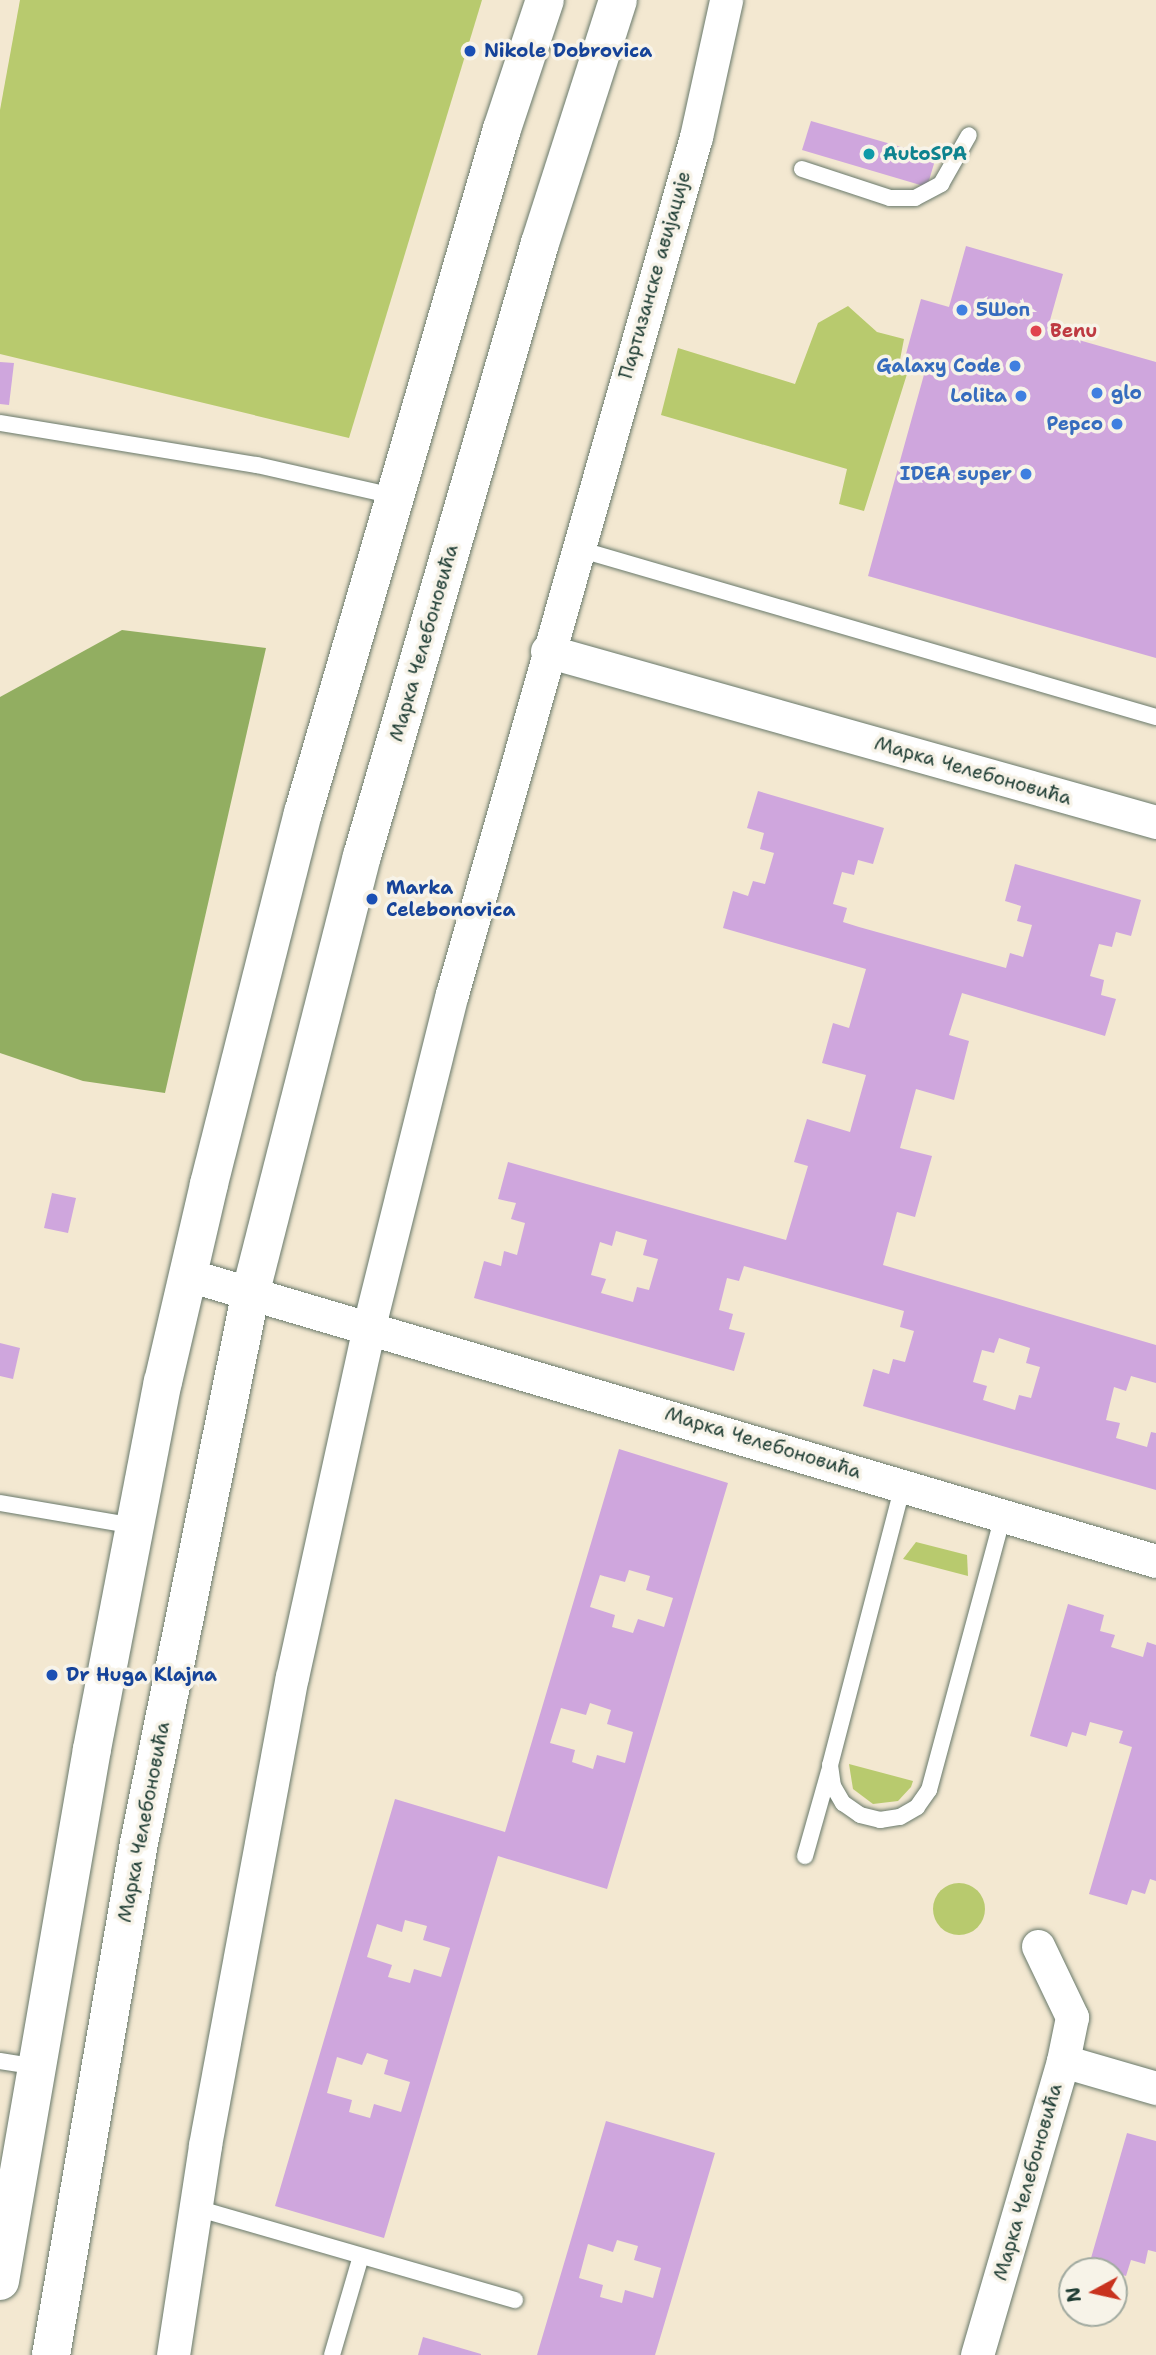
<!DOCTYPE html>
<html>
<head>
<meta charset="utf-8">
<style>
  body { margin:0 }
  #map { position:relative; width:1156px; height:2355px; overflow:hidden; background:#f3e8d1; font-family:"Shantell Sans",sans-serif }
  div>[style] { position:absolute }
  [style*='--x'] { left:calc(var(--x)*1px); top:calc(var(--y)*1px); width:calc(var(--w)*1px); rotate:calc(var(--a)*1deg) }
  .green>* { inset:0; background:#b8ca6e }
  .round { border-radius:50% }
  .forest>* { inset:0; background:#92ae61 }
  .building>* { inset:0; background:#cfa6dd }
  .roads { filter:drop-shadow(0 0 2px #69796b) drop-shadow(0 0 2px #69796b) }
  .lane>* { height:16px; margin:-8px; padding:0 8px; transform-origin:8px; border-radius:8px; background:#fff }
  .street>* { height:33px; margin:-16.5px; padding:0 16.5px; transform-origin:16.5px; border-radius:16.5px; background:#fff }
  .primary>* { height:38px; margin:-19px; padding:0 19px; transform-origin:19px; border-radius:19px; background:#fff }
  .dots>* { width:19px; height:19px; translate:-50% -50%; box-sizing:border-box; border:4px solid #f7f3e8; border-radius:50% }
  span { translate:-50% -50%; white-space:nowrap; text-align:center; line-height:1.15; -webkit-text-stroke:7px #f7f3e8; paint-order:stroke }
  .transit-label { font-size:19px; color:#164399; font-weight:700 }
  .left { translate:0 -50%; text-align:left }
  .culture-label { font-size:19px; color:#0d838f; font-weight:700 }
  .street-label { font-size:19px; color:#1f3d34 }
  .shop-label { font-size:19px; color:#366cbe; font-weight:700 }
  .right { translate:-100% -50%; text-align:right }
  .health-label { font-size:19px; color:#be3a42; font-weight:700 }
  .north { position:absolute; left:1058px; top:2257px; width:70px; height:70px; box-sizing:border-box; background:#f7f3e8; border:2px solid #a1aaa0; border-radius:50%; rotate:262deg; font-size:19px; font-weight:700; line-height:28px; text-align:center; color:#1f3d34 }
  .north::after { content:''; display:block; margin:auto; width:24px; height:32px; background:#c8321e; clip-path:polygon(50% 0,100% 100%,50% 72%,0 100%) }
</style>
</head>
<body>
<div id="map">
  <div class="green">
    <div style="clip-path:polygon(20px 0,482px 0,349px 438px,0 354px,0 110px)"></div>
    <div style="clip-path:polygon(848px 306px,877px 332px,904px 339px,898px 370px,907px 374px,864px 511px,839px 504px,847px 469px,661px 415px,678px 348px,795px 384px,818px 323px)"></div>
    <div style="clip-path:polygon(916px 1542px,967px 1555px,968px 1576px,903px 1559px)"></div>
    <div style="clip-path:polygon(849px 1764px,913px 1781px,911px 1787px,898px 1801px,873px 1804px,853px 1789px)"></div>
    <div class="round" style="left:933px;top:1883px;width:52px;height:52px"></div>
  </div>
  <div class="forest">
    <div style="clip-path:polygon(122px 630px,266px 648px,165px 1093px,83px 1081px,0 1053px,0 697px)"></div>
  </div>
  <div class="building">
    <div style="clip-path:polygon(811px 121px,936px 157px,927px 187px,802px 150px)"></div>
    <div style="clip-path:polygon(966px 246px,1063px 274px,1047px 331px,1156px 362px,1156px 658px,868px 576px,925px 371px,903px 365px,921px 299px,949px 307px)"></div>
    <div style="clip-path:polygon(0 362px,14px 363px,9px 405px,0 404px)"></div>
    <div style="clip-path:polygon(evenodd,758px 791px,884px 828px,873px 864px,858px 860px,854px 875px,842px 872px,833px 904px,847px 908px,843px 922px,859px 927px,1006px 968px,1010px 953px,1023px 957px,1032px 925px,1017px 921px,1021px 906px,1005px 901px,1015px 864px,1141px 900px,1131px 936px,1116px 932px,1112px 947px,1099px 944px,1090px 976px,1104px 980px,1101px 995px,1116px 999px,1105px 1036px,962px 993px,949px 1035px,969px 1041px,954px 1100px,916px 1089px,900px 1148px,932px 1156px,915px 1217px,897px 1212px,883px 1265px,1156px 1345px,1156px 1383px,1131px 1376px,1126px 1391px,1114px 1387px,1106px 1420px,1120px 1423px,1116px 1438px,1147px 1447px,1151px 1432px,1156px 1433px,1156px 1490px,863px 1406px,873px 1369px,889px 1374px,893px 1359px,905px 1362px,914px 1331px,900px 1327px,904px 1311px,744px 1266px,739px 1281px,727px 1278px,719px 1310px,733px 1314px,729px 1329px,745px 1333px,734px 1371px,474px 1298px,484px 1261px,501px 1266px,504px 1251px,517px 1255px,525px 1223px,511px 1219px,516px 1203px,498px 1199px,508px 1162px,786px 1240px,808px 1166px,794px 1162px,807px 1119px,850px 1132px,866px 1075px,822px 1063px,833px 1023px,849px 1028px,866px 969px,723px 928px,733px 891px,748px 896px,753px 881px,765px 884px,774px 853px,760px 849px,764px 833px,747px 828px,758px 791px,616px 1231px,647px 1240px,643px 1255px,658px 1259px,649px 1290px,637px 1287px,633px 1302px,601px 1293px,606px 1279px,591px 1275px,600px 1242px,612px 1246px,616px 1231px,758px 791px,999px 1338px,1030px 1348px,1026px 1363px,1040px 1367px,1031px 1398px,1019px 1395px,1015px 1410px,983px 1400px,987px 1386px,973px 1382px,982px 1350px,994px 1353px,999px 1338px)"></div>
    <div style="clip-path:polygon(52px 1193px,76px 1198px,68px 1233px,44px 1228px)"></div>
    <div style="clip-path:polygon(0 1343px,20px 1348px,13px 1379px,0 1376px)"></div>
    <div style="clip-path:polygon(evenodd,619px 1449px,728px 1483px,607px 1889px,498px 1856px,384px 2238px,275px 2206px,395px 1799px,505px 1832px,619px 1449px,629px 1570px,650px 1576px,646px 1590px,673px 1598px,664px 1627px,638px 1619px,633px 1633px,612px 1627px,615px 1615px,590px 1607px,600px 1575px,625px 1582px,629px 1570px,619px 1449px,590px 1703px,611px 1710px,607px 1724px,633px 1732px,625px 1763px,597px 1755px,593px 1769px,572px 1762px,575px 1750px,550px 1743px,561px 1708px,586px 1715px,590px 1703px,619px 1449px,405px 1920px,427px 1926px,423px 1940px,450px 1948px,441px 1977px,414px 1969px,410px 1983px,388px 1977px,392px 1965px,367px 1957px,377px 1924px,402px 1932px,405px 1920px,619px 1449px,367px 2053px,388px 2060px,384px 2074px,410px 2082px,401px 2112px,374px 2104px,370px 2118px,349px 2112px,352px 2100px,327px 2093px,337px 2057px,362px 2065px,367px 2053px)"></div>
    <div style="clip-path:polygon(1068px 1604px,1104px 1615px,1100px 1631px,1115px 1635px,1111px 1647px,1143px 1657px,1147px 1642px,1156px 1645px,1156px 1881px,1150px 1879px,1145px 1894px,1132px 1890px,1127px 1905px,1089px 1894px,1132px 1747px,1119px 1743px,1123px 1731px,1090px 1722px,1086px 1736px,1072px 1732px,1067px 1747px,1030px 1736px)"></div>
    <div style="clip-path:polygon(evenodd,606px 2121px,715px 2153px,675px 2288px,655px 2355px,537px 2355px,606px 2121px,617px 2240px,638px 2246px,634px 2260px,661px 2268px,653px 2298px,625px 2290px,622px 2303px,600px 2297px,603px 2285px,579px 2278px,588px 2244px,613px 2252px,617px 2240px)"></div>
    <div style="clip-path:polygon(1127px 2133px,1156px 2141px,1156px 2252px,1148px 2250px,1145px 2264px,1131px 2260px,1126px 2276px,1089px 2265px)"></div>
    <div style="clip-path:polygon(423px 2337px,481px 2354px,481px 2355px,418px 2355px)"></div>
  </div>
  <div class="roads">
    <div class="lane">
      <div style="--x:802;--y:169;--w:93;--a:18.2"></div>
      <div style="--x:890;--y:198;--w:25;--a:0"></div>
      <div style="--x:915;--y:198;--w:30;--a:-28"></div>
      <div style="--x:941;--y:184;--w:56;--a:-60.3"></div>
      <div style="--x:0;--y:423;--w:260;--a:9.3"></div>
      <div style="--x:257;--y:465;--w:140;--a:12.8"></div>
      <div style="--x:575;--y:548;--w:605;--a:16.22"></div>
      <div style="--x:903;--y:1485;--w:289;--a:104.6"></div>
      <div style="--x:830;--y:1765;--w:21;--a:82"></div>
      <div style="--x:833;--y:1786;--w:20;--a:60"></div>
      <div style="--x:843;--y:1803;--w:21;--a:35"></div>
      <div style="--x:860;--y:1815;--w:21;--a:14"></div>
      <div style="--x:880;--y:1820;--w:20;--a:-9"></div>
      <div style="--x:900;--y:1817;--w:20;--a:-30"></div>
      <div style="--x:917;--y:1807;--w:21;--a:-55"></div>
      <div style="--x:929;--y:1790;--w:285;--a:-74.9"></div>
      <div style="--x:0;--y:1503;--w:137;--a:9.7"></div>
      <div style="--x:805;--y:1856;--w:88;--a:-74.2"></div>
      <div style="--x:0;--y:2061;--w:36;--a:9"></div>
      <div style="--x:196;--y:2208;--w:332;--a:16.1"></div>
      <div style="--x:332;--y:2355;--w:103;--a:-73.7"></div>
    </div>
    <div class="street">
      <div style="--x:547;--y:651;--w:633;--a:15.68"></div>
      <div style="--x:188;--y:1275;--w:1009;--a:16.46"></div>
      <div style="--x:1038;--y:1946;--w:79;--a:64.4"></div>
      <div style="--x:1072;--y:2017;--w:45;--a:101.6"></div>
      <div style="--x:173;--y:2355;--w:212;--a:-81.3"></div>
      <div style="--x:205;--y:2145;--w:476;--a:-79.5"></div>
      <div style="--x:292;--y:1677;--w:359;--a:-77.6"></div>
      <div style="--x:369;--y:1326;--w:342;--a:-76"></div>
      <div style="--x:452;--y:994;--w:891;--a:-74.11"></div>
      <div style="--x:696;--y:137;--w:140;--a:-77.6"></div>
      <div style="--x:977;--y:2355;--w:306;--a:-73.7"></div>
      <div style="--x:1063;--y:2061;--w:97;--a:16.2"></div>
    </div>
    <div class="primary">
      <div style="--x:0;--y:2281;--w:540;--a:-80.19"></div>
      <div style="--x:92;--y:1749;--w:374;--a:-79.1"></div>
      <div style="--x:163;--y:1382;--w:203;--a:-76.9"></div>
      <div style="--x:209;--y:1184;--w:383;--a:-75.8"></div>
      <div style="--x:303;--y:813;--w:712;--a:-73.78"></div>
      <div style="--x:502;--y:129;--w:136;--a:-71.6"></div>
      <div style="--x:51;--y:2355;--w:520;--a:-80.25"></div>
      <div style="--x:139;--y:1843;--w:563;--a:-78.53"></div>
      <div style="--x:251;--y:1291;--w:449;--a:-75.7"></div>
      <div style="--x:362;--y:856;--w:638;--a:-73.81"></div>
      <div style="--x:540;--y:243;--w:255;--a:-72.2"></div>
    </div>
  </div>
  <div class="dots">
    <div style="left:470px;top:51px;background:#1a4fb4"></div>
    <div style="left:869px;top:154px;background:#0f9aa8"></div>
    <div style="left:962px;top:310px;background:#3f7fe0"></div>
    <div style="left:1036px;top:331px;background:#e0444e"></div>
    <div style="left:1015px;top:366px;background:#3f7fe0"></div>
    <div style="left:1097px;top:393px;background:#3f7fe0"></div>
    <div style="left:1021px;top:396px;background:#3f7fe0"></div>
    <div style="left:1117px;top:424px;background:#3f7fe0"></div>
    <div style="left:1026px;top:474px;background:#3f7fe0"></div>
    <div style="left:372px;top:899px;background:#1a4fb4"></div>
    <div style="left:52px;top:1675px;background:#1a4fb4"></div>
  </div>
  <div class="transit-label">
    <span class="left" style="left:484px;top:51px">Nikole Dobrovica</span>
    <span class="left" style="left:386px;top:899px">Marka<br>Celebonovica</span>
    <span class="left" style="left:66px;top:1675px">Dr Huga Klajna</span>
  </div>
  <div class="culture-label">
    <span class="left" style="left:883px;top:154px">AutoSPA</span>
  </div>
  <div class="street-label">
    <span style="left:655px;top:275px;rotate:-74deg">Партизанске авијације</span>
    <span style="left:424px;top:643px;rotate:-74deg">Марка Челебоновића</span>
    <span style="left:973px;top:771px;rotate:16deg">Марка Челебоновића</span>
    <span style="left:763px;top:1443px;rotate:17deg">Марка Челебоновића</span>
    <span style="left:144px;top:1822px;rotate:-79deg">Марка Челебоновића</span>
    <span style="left:1028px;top:2182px;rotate:-74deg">Марка Челебоновића</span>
  </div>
  <div class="shop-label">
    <span class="left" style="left:976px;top:310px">5Шоп</span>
    <span class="right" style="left:1001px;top:366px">Galaxy Code</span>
    <span class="left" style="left:1111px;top:393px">glo</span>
    <span class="right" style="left:1007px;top:396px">Lolita</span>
    <span class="right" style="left:1103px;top:424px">Pepco</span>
    <span class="right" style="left:1012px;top:474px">IDEA super</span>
  </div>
  <div class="health-label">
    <span class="left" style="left:1050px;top:331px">Benu</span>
  </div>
  <div class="north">N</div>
</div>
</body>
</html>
